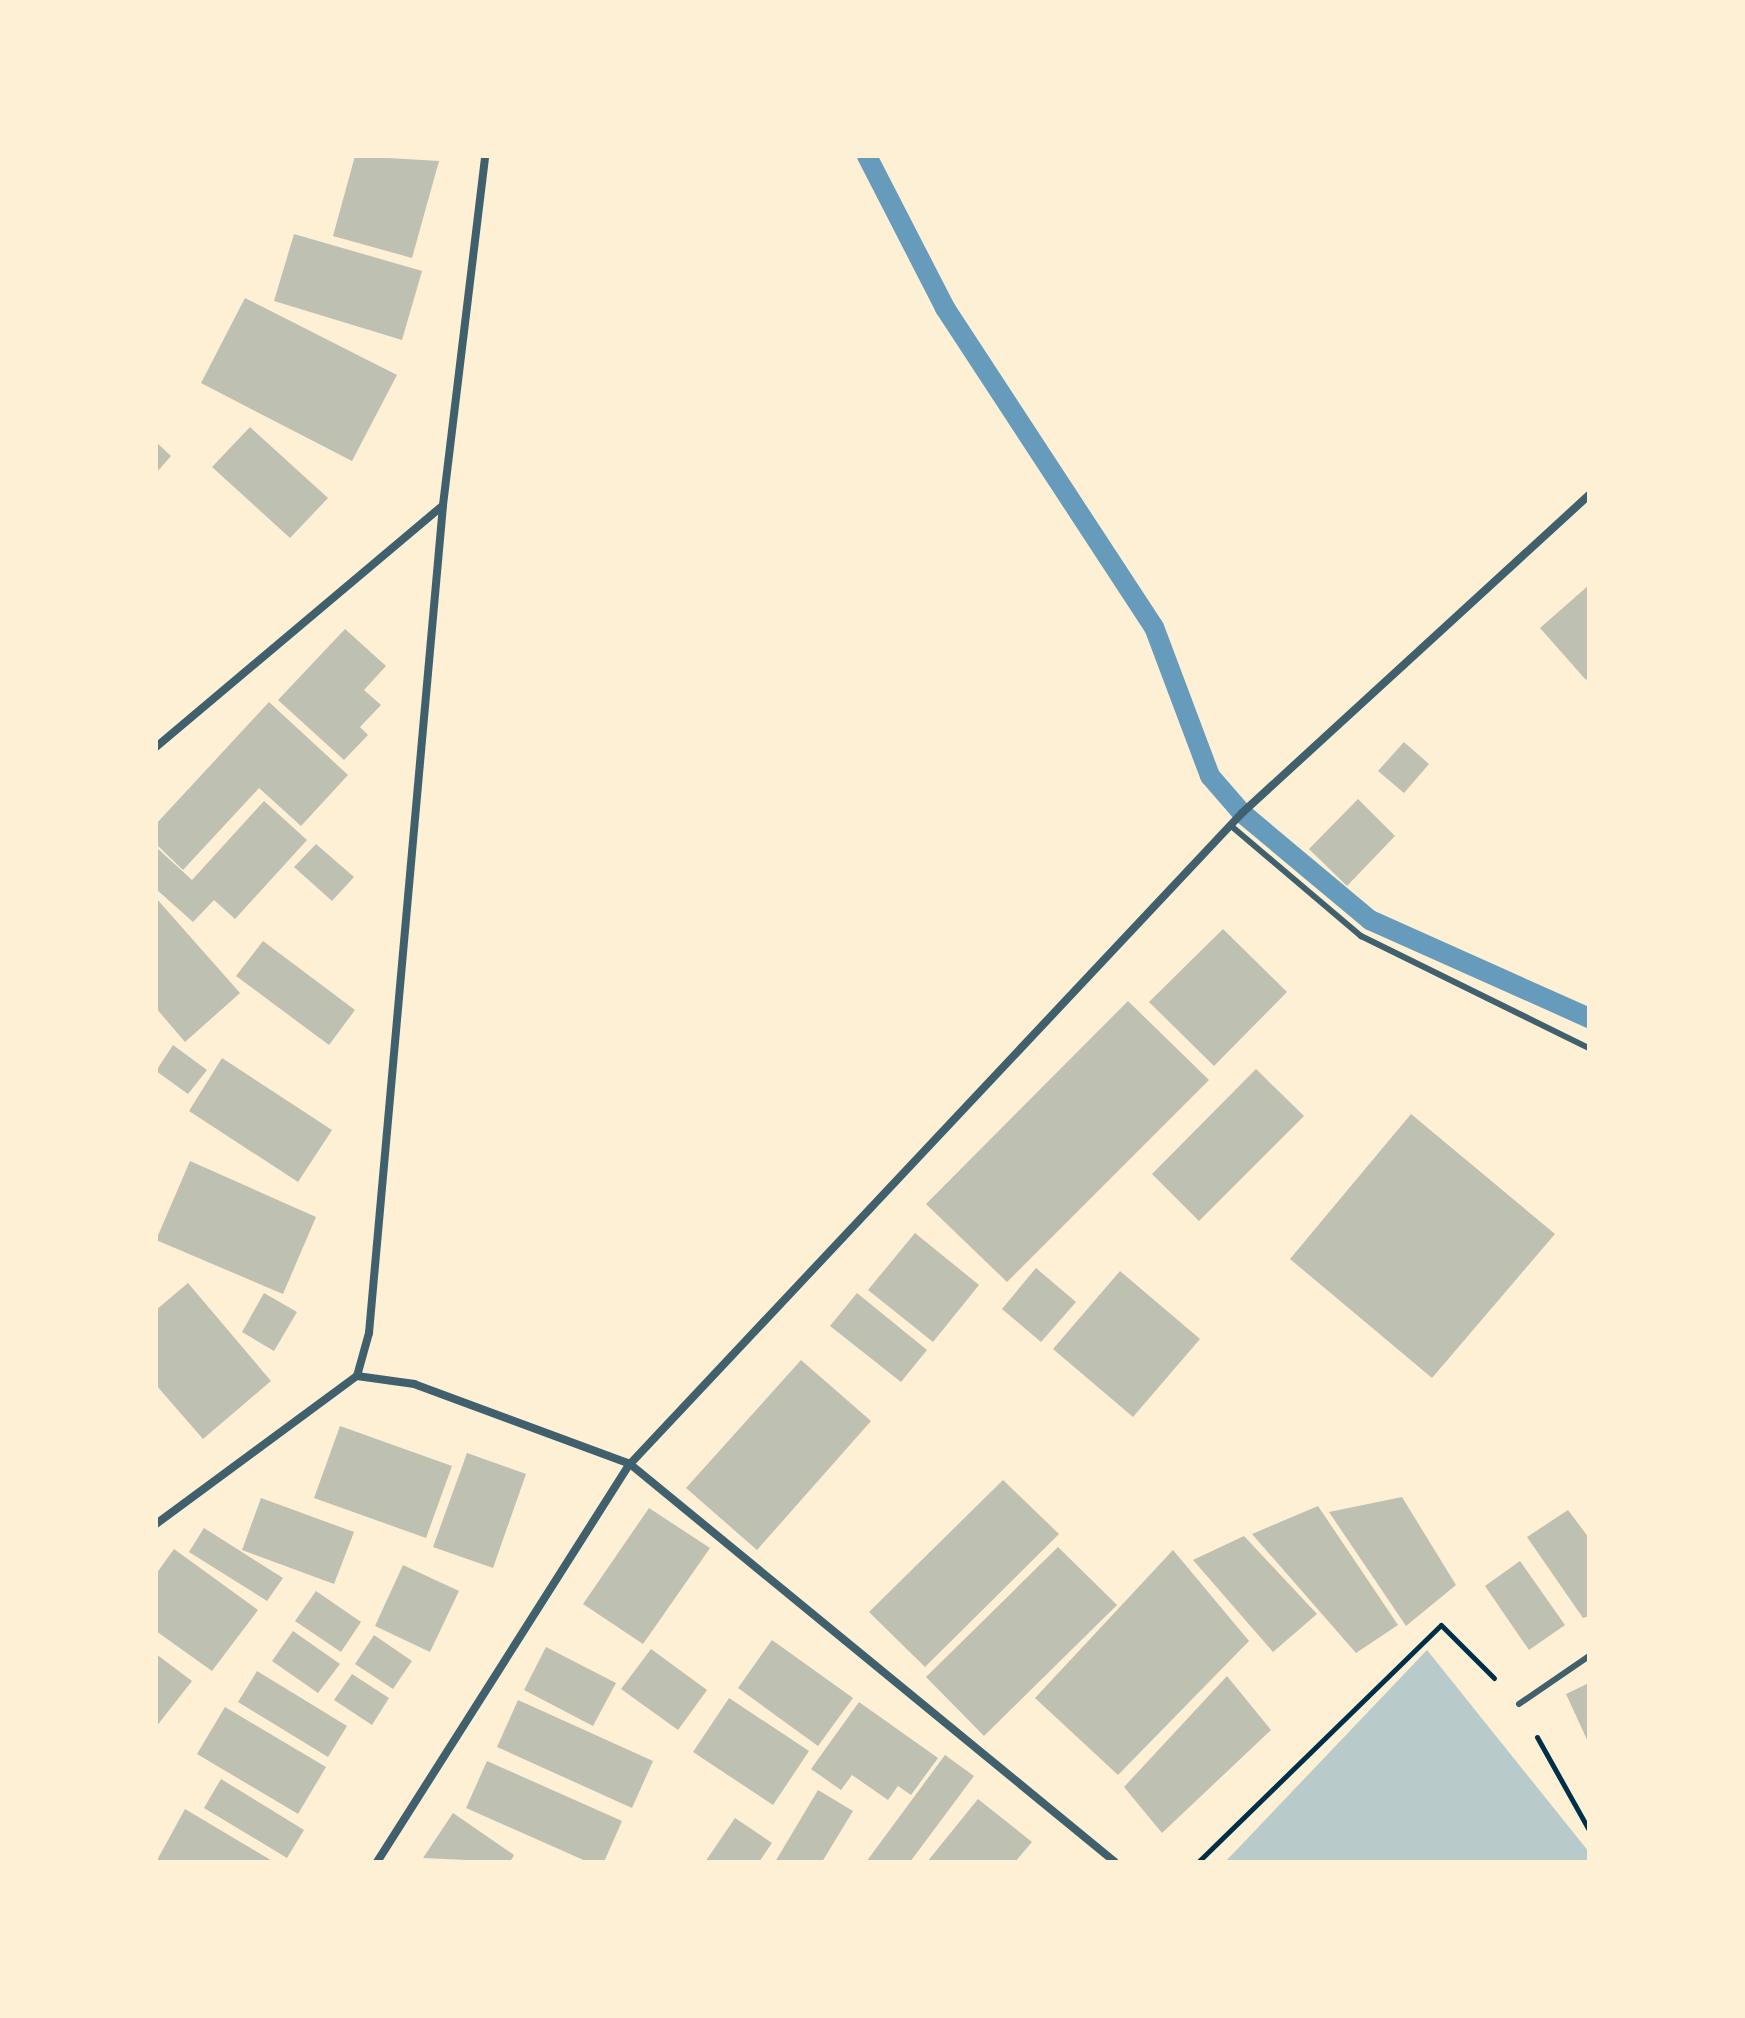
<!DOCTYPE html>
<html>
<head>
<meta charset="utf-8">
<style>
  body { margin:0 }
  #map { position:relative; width:1745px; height:2018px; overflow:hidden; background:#fdf0d5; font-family:"Space Grotesk",sans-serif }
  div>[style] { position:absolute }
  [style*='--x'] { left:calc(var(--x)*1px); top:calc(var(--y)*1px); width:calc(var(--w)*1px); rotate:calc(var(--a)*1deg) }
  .green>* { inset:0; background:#b9caca }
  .stream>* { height:20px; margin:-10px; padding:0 10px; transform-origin:10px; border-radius:10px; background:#669bbc }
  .building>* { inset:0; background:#bec0b2 }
  .path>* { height:5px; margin:-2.5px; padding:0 2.5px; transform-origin:2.5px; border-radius:2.5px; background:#003049 }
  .service>* { height:6px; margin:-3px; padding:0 3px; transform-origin:3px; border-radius:3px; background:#3f606c }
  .minor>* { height:8px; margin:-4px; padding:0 4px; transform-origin:4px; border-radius:4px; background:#3f606c }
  span { translate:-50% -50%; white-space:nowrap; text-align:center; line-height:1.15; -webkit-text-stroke:6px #fdf0d5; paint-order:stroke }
  .frame { position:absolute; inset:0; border:158px solid #fdf0d5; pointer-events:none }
</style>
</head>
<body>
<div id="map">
  <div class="green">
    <div style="clip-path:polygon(1427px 1650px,1589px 1852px,1589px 1862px,1225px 1862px)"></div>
  </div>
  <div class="stream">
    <div style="--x:867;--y:156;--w:171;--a:62.8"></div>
    <div style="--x:945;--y:308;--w:381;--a:56.8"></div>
    <div style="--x:1154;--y:627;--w:159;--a:69.4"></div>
    <div style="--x:1210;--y:776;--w:49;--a:49.1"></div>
    <div style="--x:1242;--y:813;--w:167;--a:39.9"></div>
    <div style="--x:1370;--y:920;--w:240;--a:24.1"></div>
  </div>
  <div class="building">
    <div style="clip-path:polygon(355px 156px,439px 161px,412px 258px,333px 236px)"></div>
    <div style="clip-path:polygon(294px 234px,422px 271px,402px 340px,274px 301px)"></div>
    <div style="clip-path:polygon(245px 298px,397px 375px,352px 461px,201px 383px)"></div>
    <div style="clip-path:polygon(250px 427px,328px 498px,290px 538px,212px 467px)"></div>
    <div style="clip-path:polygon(156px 442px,171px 456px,156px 473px)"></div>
    <div style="clip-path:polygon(1589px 585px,1589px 677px,1586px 680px,1540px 628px)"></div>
    <div style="clip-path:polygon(345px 629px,386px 666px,364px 690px,381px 705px,360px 727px,368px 735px,344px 760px,278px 700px)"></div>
    <div style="clip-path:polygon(269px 702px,348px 775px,301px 826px,259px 788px,183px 870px,156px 844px,156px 824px)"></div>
    <div style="clip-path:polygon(1404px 742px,1429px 764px,1404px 793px,1378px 771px)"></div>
    <div style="clip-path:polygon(1358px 799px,1395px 836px,1347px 886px,1309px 849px)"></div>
    <div style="clip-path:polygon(264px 801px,307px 840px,235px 919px,214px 900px,193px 922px,156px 889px,156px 847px,192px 880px)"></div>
    <div style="clip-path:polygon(316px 844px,354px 877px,332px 901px,294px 867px)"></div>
    <div style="clip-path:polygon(156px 898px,240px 993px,185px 1042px,156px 1008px)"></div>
    <div style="clip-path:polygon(1223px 929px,1287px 992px,1214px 1066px,1149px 1002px)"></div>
    <div style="clip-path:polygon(263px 941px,355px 1010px,329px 1045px,236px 976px)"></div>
    <div style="clip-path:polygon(1128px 1001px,1209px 1080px,1007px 1282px,926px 1204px)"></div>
    <div style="clip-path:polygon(173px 1045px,207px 1070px,188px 1094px,156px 1071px)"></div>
    <div style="clip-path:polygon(222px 1058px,332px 1130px,298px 1182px,189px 1111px)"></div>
    <div style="clip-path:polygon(1256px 1069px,1304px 1116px,1199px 1221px,1152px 1174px)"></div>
    <div style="clip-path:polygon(1411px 1114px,1555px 1234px,1432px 1378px,1290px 1259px)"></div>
    <div style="clip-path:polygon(190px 1161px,316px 1217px,283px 1294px,156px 1240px)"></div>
    <div style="clip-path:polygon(915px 1233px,979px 1285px,933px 1342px,868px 1290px)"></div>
    <div style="clip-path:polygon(1036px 1268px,1076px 1302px,1041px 1342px,1002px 1309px)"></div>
    <div style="clip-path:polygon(1120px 1271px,1200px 1339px,1133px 1417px,1053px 1349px)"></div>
    <div style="clip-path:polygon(188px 1283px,271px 1381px,203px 1439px,156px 1385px,156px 1310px)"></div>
    <div style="clip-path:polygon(264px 1293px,297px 1312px,274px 1351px,242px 1332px)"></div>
    <div style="clip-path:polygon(857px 1293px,927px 1350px,901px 1382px,830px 1326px)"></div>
    <div style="clip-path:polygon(801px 1360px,871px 1421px,757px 1550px,686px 1488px)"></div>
    <div style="clip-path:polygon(340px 1426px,452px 1466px,426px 1538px,314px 1498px)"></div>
    <div style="clip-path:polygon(467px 1453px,526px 1474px,493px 1568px,433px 1547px)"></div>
    <div style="clip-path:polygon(1003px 1480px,1059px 1534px,925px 1667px,869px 1612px)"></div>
    <div style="clip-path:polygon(1402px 1497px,1456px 1585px,1406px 1626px,1329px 1512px)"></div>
    <div style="clip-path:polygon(261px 1498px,354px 1532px,334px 1584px,242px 1550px)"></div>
    <div style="clip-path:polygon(1318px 1506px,1398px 1625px,1356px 1653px,1252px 1534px)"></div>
    <div style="clip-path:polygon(649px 1508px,710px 1548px,643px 1644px,583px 1604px)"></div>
    <div style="clip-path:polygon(1568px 1510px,1589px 1538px,1589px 1616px,1583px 1618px,1527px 1537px)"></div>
    <div style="clip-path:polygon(204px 1528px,283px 1578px,267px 1601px,189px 1552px)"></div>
    <div style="clip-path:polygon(1244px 1536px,1317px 1614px,1273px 1652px,1193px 1560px)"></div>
    <div style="clip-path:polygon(1058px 1547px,1117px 1605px,984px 1736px,926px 1677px)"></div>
    <div style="clip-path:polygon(174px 1549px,258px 1610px,212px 1671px,156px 1631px,156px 1574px)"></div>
    <div style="clip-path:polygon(1173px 1550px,1249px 1641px,1118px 1775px,1035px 1698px)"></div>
    <div style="clip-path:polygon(1520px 1561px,1565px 1625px,1529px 1650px,1485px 1586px)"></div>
    <div style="clip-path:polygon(403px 1565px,459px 1591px,430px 1652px,375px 1626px)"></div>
    <div style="clip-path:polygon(316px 1591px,361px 1622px,341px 1652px,295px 1621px)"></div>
    <div style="clip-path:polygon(293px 1631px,340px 1664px,318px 1693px,272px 1661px)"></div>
    <div style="clip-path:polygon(374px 1635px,412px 1661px,393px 1689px,355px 1664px)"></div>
    <div style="clip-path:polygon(772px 1640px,853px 1698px,818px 1746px,738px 1688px)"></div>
    <div style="clip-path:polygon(546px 1647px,616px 1683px,593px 1726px,524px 1690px)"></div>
    <div style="clip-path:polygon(651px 1649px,707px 1690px,678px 1730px,621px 1689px)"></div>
    <div style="clip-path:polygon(156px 1654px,192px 1681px,156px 1727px)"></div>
    <div style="clip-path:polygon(257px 1671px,347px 1726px,328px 1757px,238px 1702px)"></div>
    <div style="clip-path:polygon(352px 1674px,389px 1698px,372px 1725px,334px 1700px)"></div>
    <div style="clip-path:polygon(1227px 1676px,1271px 1730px,1162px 1833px,1124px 1787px)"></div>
    <div style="clip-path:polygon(1589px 1683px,1589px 1744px,1566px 1694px)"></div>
    <div style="clip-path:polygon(729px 1698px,809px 1751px,773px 1805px,693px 1752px)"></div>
    <div style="clip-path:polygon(518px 1700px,653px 1761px,632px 1808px,497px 1747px)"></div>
    <div style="clip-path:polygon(859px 1702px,938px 1758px,911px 1795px,898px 1786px,888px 1800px,852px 1775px,841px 1790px,811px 1769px)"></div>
    <div style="clip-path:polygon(225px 1707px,326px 1767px,298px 1814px,197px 1754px)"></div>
    <div style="clip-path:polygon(945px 1755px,974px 1776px,910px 1862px,866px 1862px)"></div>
    <div style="clip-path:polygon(487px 1761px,622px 1821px,604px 1862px,588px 1862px,466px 1808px)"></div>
    <div style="clip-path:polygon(221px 1779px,304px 1830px,287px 1858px,204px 1808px)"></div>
    <div style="clip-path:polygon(818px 1790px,853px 1811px,822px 1862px,775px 1862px)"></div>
    <div style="clip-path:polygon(978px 1799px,1032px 1842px,1015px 1862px,927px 1862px)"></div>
    <div style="clip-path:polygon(185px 1809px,274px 1862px,156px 1862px)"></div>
    <div style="clip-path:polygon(453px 1813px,514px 1855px,510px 1862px,423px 1858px)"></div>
    <div style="clip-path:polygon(735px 1818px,772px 1843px,759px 1862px,705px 1862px)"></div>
  </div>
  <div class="path">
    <div style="--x:1537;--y:1737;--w:107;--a:60.8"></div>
    <div style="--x:1198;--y:1862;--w:339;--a:-44.3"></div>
    <div style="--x:1441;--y:1625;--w:75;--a:45"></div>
  </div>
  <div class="service">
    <div style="--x:1230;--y:825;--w:172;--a:40.3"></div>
    <div style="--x:1361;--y:936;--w:254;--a:26.2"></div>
    <div style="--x:1519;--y:1704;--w:85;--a:-34.4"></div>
  </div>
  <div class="minor">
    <div style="--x:156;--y:747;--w:375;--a:-40.1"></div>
    <div style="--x:443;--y:505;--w:352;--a:-83.1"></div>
    <div style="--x:357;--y:1376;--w:58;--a:8"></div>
    <div style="--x:414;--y:1384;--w:230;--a:20.3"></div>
    <div style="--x:630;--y:1464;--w:627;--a:39.37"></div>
    <div style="--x:156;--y:1524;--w:250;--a:-36.4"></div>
    <div style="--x:357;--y:1376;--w:45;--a:-74.4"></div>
    <div style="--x:369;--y:1333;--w:831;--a:-84.89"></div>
    <div style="--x:377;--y:1862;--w:472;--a:-57.6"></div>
    <div style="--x:630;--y:1464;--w:894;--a:-46.77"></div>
    <div style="--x:1242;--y:813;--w:471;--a:-42.5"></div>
  </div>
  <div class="frame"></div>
</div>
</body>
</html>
